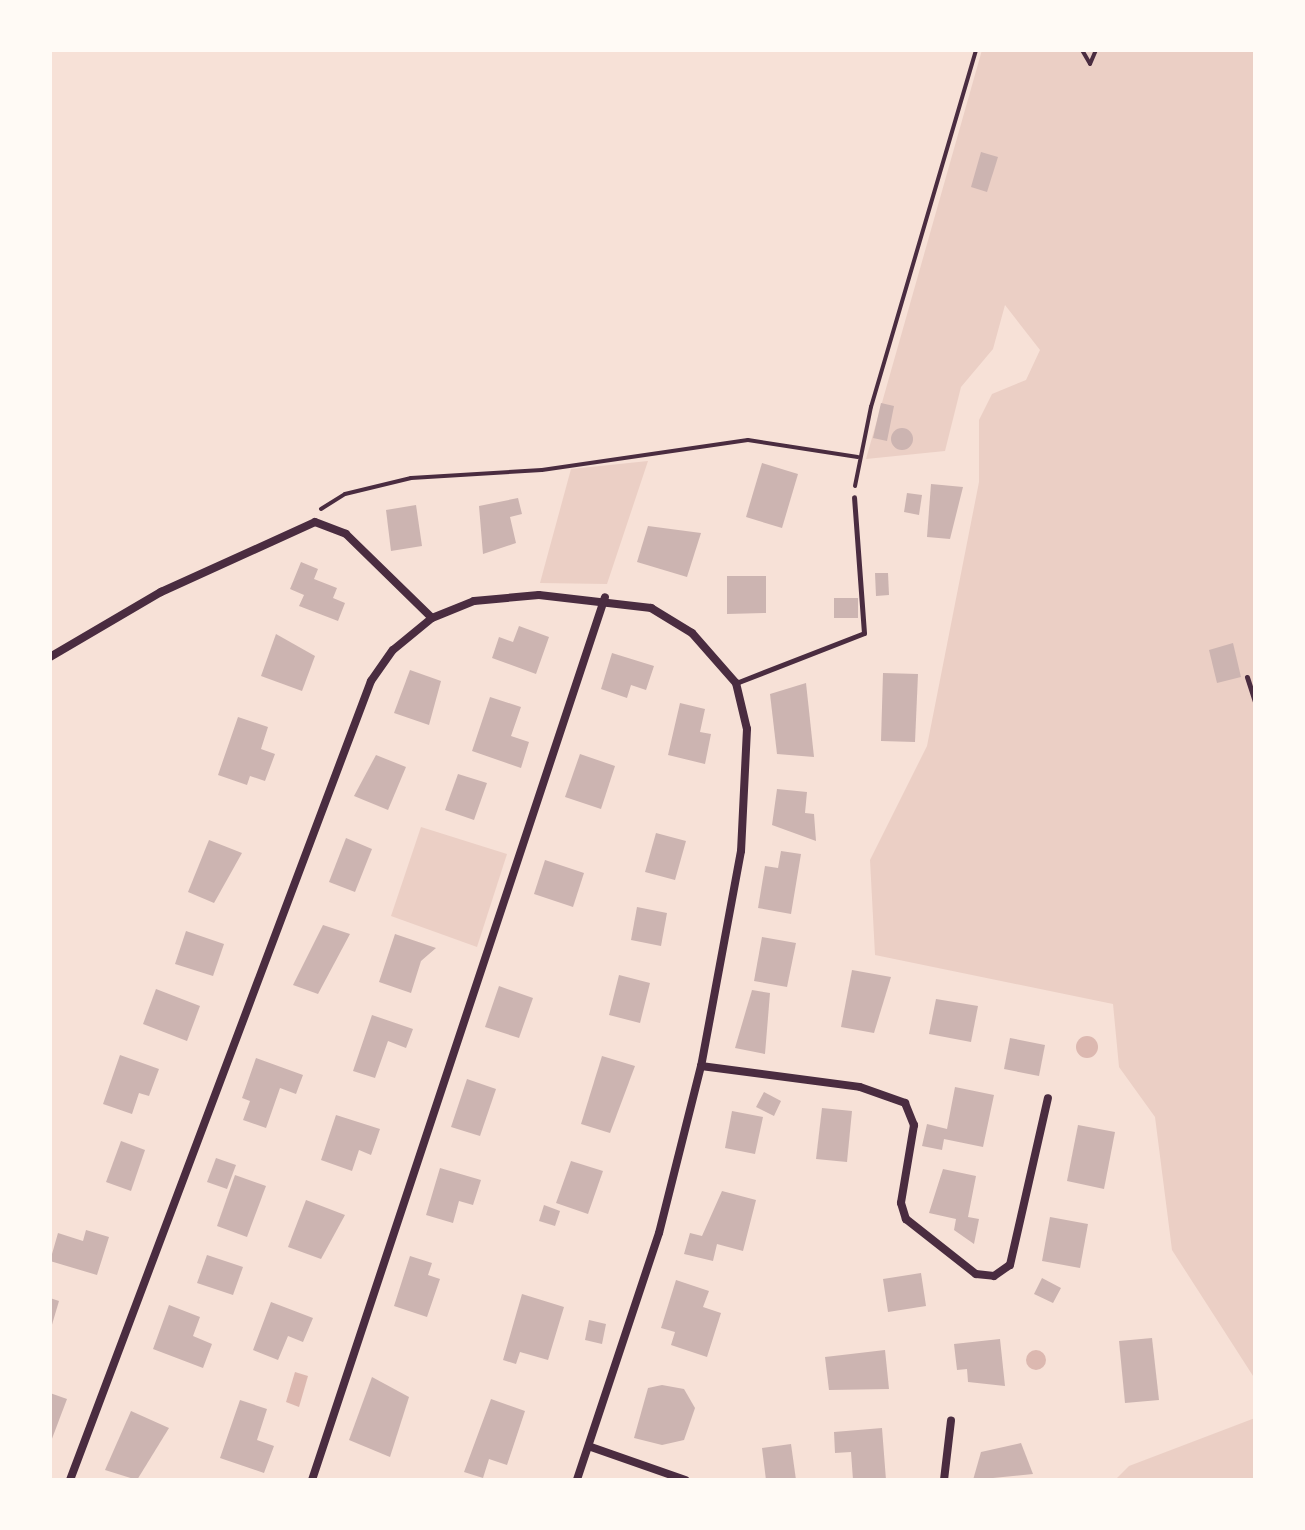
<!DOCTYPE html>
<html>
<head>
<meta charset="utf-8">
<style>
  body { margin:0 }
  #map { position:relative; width:1305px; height:1530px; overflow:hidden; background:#f7e1d7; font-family:"DM Sans",sans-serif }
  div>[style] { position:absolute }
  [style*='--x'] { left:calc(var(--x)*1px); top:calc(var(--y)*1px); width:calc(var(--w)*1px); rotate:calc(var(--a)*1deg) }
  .green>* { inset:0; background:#ebcfc5 }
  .water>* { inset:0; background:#dcb8b0 }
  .round { border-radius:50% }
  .building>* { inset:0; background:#ccb4b1 }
  .path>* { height:4px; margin:-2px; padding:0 2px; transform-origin:2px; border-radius:2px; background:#4a2c40 }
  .service>* { height:5px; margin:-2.5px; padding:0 2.5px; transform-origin:2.5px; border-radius:2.5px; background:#4a2c40 }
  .minor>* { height:8px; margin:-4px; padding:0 4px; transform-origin:4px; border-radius:4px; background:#4a2c40 }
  span { translate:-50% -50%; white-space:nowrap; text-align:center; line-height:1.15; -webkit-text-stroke:8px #fffaf5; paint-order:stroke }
  .frame { position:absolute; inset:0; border:52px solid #fffaf5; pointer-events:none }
</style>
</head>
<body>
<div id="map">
  <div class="green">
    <div style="clip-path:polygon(982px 50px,1255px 50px,1255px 1379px,1172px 1250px,1155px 1117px,1119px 1067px,1113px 1004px,875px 955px,870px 860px,927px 746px,979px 482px,979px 420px,992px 394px,1026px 380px,1040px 350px,1005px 305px,993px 349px,961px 387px,945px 451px,866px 459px)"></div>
    <div style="clip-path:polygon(648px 461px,607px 584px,540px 583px,571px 469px)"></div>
    <div style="clip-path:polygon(421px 827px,507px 854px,477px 947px,391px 916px)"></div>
    <div style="clip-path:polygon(1255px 1418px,1255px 1480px,1115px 1480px,1129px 1466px)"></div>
  </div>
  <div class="water">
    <div class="round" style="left:1076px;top:1036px;width:22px;height:22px"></div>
    <div class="round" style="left:1026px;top:1350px;width:20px;height:20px"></div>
    <div style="clip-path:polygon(295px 1372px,308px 1376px,299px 1407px,286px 1402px)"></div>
  </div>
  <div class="building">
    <div style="clip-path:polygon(981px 152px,998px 157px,987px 192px,971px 187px)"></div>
    <div style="clip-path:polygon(881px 403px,894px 406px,887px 441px,873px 438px)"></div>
    <div class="round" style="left:891px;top:428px;width:22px;height:22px"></div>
    <div style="clip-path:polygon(762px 463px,798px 474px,782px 528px,746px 517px)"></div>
    <div style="clip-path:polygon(931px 484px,963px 487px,950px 539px,927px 537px)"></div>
    <div style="clip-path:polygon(907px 493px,922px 495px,919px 515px,904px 512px)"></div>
    <div style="clip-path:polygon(518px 498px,522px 514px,510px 517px,516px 543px,483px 554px,479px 506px)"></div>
    <div style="clip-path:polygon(416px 505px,422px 546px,391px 551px,386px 510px)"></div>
    <div style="clip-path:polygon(648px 526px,701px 533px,687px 577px,637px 562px)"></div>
    <div style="clip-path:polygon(301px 562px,318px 569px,314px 579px,337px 588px,333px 598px,345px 603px,338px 621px,299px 606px,304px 595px,290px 589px)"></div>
    <div style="clip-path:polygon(875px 573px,888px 573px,889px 595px,876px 596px)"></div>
    <div style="clip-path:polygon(727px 576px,766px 576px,766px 613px,727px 614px)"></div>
    <div style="clip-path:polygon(834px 598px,858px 598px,858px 618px,834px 618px)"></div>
    <div style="clip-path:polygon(519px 626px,549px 637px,536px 674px,492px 658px,499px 637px,513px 642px)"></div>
    <div style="clip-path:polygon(276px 634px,315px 656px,302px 691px,261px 676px)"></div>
    <div style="clip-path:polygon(1233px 643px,1241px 677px,1217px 683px,1209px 650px)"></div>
    <div style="clip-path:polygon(612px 653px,654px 666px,646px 690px,631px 685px,627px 698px,601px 689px)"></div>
    <div style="clip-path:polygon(410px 670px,441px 681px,429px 725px,394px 713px)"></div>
    <div style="clip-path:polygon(883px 673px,918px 674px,915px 742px,881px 741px)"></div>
    <div style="clip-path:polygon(806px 683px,814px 757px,777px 754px,770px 694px)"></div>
    <div style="clip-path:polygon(490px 697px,521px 707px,511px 736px,529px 742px,521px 768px,472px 751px)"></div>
    <div style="clip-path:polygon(680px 703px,705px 709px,700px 732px,711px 734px,705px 764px,668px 755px)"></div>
    <div style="clip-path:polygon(238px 717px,268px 727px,261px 749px,275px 754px,265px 781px,250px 776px,247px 785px,218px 775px)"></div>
    <div style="clip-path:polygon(580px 754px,615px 766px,601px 809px,565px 797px)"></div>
    <div style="clip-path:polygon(376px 755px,406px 767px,388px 810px,354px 796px)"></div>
    <div style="clip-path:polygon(458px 774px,487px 783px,474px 820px,445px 810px)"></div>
    <div style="clip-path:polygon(777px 789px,807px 792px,805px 813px,814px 814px,816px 841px,772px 825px)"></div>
    <div style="clip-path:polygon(656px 833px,686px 841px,675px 880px,645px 872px)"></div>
    <div style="clip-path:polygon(346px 838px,372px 849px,355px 892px,329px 882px)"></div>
    <div style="clip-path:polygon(209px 840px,242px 853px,214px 903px,188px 892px)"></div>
    <div style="clip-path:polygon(781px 851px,801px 854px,791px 914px,758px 908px,765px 866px,778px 868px)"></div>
    <div style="clip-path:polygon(545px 860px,584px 873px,573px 907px,534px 894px)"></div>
    <div style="clip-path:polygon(637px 907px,667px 913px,661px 946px,631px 940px)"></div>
    <div style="clip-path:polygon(323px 925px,350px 934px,318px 994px,293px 985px)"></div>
    <div style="clip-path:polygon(186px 931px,224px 944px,213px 976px,175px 964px)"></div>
    <div style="clip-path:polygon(395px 934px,436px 948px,421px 961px,411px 993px,379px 982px)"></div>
    <div style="clip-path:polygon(762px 937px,796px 943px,787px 987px,754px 981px)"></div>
    <div style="clip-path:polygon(852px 970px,891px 977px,874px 1033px,841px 1027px)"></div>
    <div style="clip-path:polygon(619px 975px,650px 983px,640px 1023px,609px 1015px)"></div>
    <div style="clip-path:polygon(499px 986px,533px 998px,519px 1038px,485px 1027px)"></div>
    <div style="clip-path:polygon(156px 989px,200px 1006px,187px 1041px,143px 1024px)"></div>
    <div style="clip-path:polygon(752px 990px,770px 993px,765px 1054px,735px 1048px)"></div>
    <div style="clip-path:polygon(936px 999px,978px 1006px,971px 1042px,929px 1034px)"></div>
    <div style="clip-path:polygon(372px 1015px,413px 1029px,406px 1048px,388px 1041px,375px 1078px,353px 1071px)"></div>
    <div style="clip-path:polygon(1010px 1038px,1045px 1045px,1039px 1076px,1004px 1069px)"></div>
    <div style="clip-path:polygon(120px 1055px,159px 1069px,149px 1096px,139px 1093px,132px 1114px,103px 1104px)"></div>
    <div style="clip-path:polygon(602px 1056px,635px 1066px,610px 1133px,581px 1124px)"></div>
    <div style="clip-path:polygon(256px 1058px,303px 1075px,296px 1094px,280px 1088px,266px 1128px,243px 1120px,250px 1101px,242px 1098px)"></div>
    <div style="clip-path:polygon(467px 1079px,496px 1089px,480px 1136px,451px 1127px)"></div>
    <div style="clip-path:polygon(955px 1087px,994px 1095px,983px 1147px,944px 1139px,942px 1150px,922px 1146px,927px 1124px,947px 1129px)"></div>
    <div style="clip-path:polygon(764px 1092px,781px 1101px,774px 1116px,756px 1107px)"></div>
    <div style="clip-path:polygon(822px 1108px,852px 1111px,847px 1162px,816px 1159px)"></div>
    <div style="clip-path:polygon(732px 1111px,763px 1117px,755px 1154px,725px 1148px)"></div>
    <div style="clip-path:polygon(336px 1115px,380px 1129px,371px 1155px,359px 1150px,352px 1171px,321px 1160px)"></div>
    <div style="clip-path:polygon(1078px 1125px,1115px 1132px,1104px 1189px,1067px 1181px)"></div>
    <div style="clip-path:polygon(121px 1141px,145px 1150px,131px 1191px,106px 1182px)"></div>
    <div style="clip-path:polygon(216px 1158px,236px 1165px,227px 1189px,207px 1182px)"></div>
    <div style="clip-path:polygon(571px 1161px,603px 1171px,588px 1214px,556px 1203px)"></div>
    <div style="clip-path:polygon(440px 1168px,481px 1180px,473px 1205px,459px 1201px,453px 1223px,426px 1215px)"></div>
    <div style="clip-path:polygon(943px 1169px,976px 1176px,968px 1217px,979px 1219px,974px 1244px,954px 1230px,956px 1219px,929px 1213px)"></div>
    <div style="clip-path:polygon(235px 1175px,266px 1186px,247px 1237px,217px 1226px)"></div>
    <div style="clip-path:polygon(722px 1191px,756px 1200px,743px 1251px,717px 1244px,713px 1261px,684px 1254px,690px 1233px,702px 1236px)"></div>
    <div style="clip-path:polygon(306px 1200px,345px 1215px,321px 1259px,288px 1247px)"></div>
    <div style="clip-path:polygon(544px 1205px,560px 1211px,555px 1226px,539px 1221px)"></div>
    <div style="clip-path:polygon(1050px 1217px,1088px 1224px,1080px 1268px,1042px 1261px)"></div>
    <div style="clip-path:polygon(86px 1230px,109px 1237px,97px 1275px,50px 1261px,58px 1233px,83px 1241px)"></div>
    <div style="clip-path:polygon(207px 1255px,243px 1267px,233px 1295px,197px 1283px)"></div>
    <div style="clip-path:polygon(410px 1256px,432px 1263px,428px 1275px,440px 1279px,427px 1317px,394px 1306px)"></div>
    <div style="clip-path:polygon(921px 1273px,926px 1306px,888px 1312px,883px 1279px)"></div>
    <div style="clip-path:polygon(1042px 1278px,1061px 1288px,1053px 1303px,1034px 1294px)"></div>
    <div style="clip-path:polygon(676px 1280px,709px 1291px,703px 1307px,721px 1313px,707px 1357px,671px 1345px,675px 1332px,661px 1328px)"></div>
    <div style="clip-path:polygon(522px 1294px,564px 1307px,548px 1360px,520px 1352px,516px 1364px,503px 1360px)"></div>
    <div style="clip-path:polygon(50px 1298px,59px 1301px,51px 1328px,50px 1328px)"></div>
    <div style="clip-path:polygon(271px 1302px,313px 1318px,303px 1342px,288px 1336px,278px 1360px,253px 1350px)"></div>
    <div style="clip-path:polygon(169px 1305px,200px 1317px,193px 1336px,212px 1344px,203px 1368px,153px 1349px)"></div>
    <div style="clip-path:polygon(589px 1320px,606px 1324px,602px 1344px,585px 1340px)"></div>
    <div style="clip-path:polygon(1152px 1338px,1159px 1400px,1125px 1403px,1119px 1341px)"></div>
    <div style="clip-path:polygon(1000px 1339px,1005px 1386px,968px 1382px,967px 1369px,957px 1370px,954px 1344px)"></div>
    <div style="clip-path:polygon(885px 1350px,889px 1389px,829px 1390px,825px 1357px)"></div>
    <div style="clip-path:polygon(372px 1377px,409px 1397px,390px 1457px,349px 1440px)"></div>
    <div style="clip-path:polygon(662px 1385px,684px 1389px,695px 1408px,684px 1440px,662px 1445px,634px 1438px,648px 1388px)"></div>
    <div style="clip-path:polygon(50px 1393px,67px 1399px,50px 1444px)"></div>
    <div style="clip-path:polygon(491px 1399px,525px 1411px,507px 1465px,489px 1459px,483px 1478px,464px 1472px)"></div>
    <div style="clip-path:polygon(240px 1400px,267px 1409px,257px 1440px,274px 1446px,264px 1473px,220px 1458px)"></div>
    <div style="clip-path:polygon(131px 1411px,169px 1428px,137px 1480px,105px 1470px)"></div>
    <div style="clip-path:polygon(882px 1428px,886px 1480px,853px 1480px,851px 1452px,835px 1453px,834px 1432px)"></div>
    <div style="clip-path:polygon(1021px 1443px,1033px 1474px,973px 1480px,981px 1452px)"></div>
    <div style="clip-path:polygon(791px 1444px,796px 1480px,766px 1480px,762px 1448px)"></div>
  </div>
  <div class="path">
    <div style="--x:1082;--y:50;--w:16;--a:60"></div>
    <div style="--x:1090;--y:64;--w:15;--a:-67"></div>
    <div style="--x:855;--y:486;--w:81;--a:-78.6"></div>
    <div style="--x:871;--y:407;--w:372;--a:-73.6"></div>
    <div style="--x:321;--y:509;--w:28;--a:-32"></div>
    <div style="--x:345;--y:494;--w:68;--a:-13.6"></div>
    <div style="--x:411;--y:478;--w:131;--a:-3.5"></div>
    <div style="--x:542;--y:470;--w:208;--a:-8.3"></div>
    <div style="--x:748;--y:440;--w:111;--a:8.8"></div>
  </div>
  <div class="service">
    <div style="--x:1247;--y:677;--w:26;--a:72"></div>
    <div style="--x:736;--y:683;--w:137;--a:-21.3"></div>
    <div style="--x:864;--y:633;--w:136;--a:-94.2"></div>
  </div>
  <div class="minor">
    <div style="--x:50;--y:657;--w:129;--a:-30.4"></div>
    <div style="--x:161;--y:592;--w:169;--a:-24.4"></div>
    <div style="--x:315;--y:522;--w:33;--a:21"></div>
    <div style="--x:346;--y:534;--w:120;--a:44.3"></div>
    <div style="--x:701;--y:1066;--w:160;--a:7.5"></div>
    <div style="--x:860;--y:1087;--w:48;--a:19.6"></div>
    <div style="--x:905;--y:1103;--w:24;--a:68"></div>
    <div style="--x:914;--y:1125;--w:79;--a:99.5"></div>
    <div style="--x:901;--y:1203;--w:17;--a:73"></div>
    <div style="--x:906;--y:1219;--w:89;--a:38.2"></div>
    <div style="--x:976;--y:1274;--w:18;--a:6"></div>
    <div style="--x:994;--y:1276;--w:19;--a:-35"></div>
    <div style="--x:1010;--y:1265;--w:171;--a:-77.2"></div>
    <div style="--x:591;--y:1447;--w:100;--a:19.3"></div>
    <div style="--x:70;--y:1480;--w:854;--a:-69.36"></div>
    <div style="--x:371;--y:681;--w:38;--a:-55"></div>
    <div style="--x:393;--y:650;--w:50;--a:-39.4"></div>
    <div style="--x:432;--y:618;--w:45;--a:-22"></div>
    <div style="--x:474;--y:601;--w:65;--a:-5.3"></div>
    <div style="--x:539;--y:595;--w:113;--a:6.6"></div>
    <div style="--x:651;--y:608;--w:48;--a:31.4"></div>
    <div style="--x:692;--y:633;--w:67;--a:48.7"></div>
    <div style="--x:736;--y:683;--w:47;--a:76.6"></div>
    <div style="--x:747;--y:729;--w:122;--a:92.8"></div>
    <div style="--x:741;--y:851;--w:219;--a:100.5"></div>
    <div style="--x:701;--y:1066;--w:172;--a:104.1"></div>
    <div style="--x:659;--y:1233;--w:260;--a:108.4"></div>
    <div style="--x:312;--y:1480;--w:930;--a:-71.64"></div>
    <div style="--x:944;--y:1480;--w:60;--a:-83.3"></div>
  </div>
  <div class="frame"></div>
</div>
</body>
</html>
